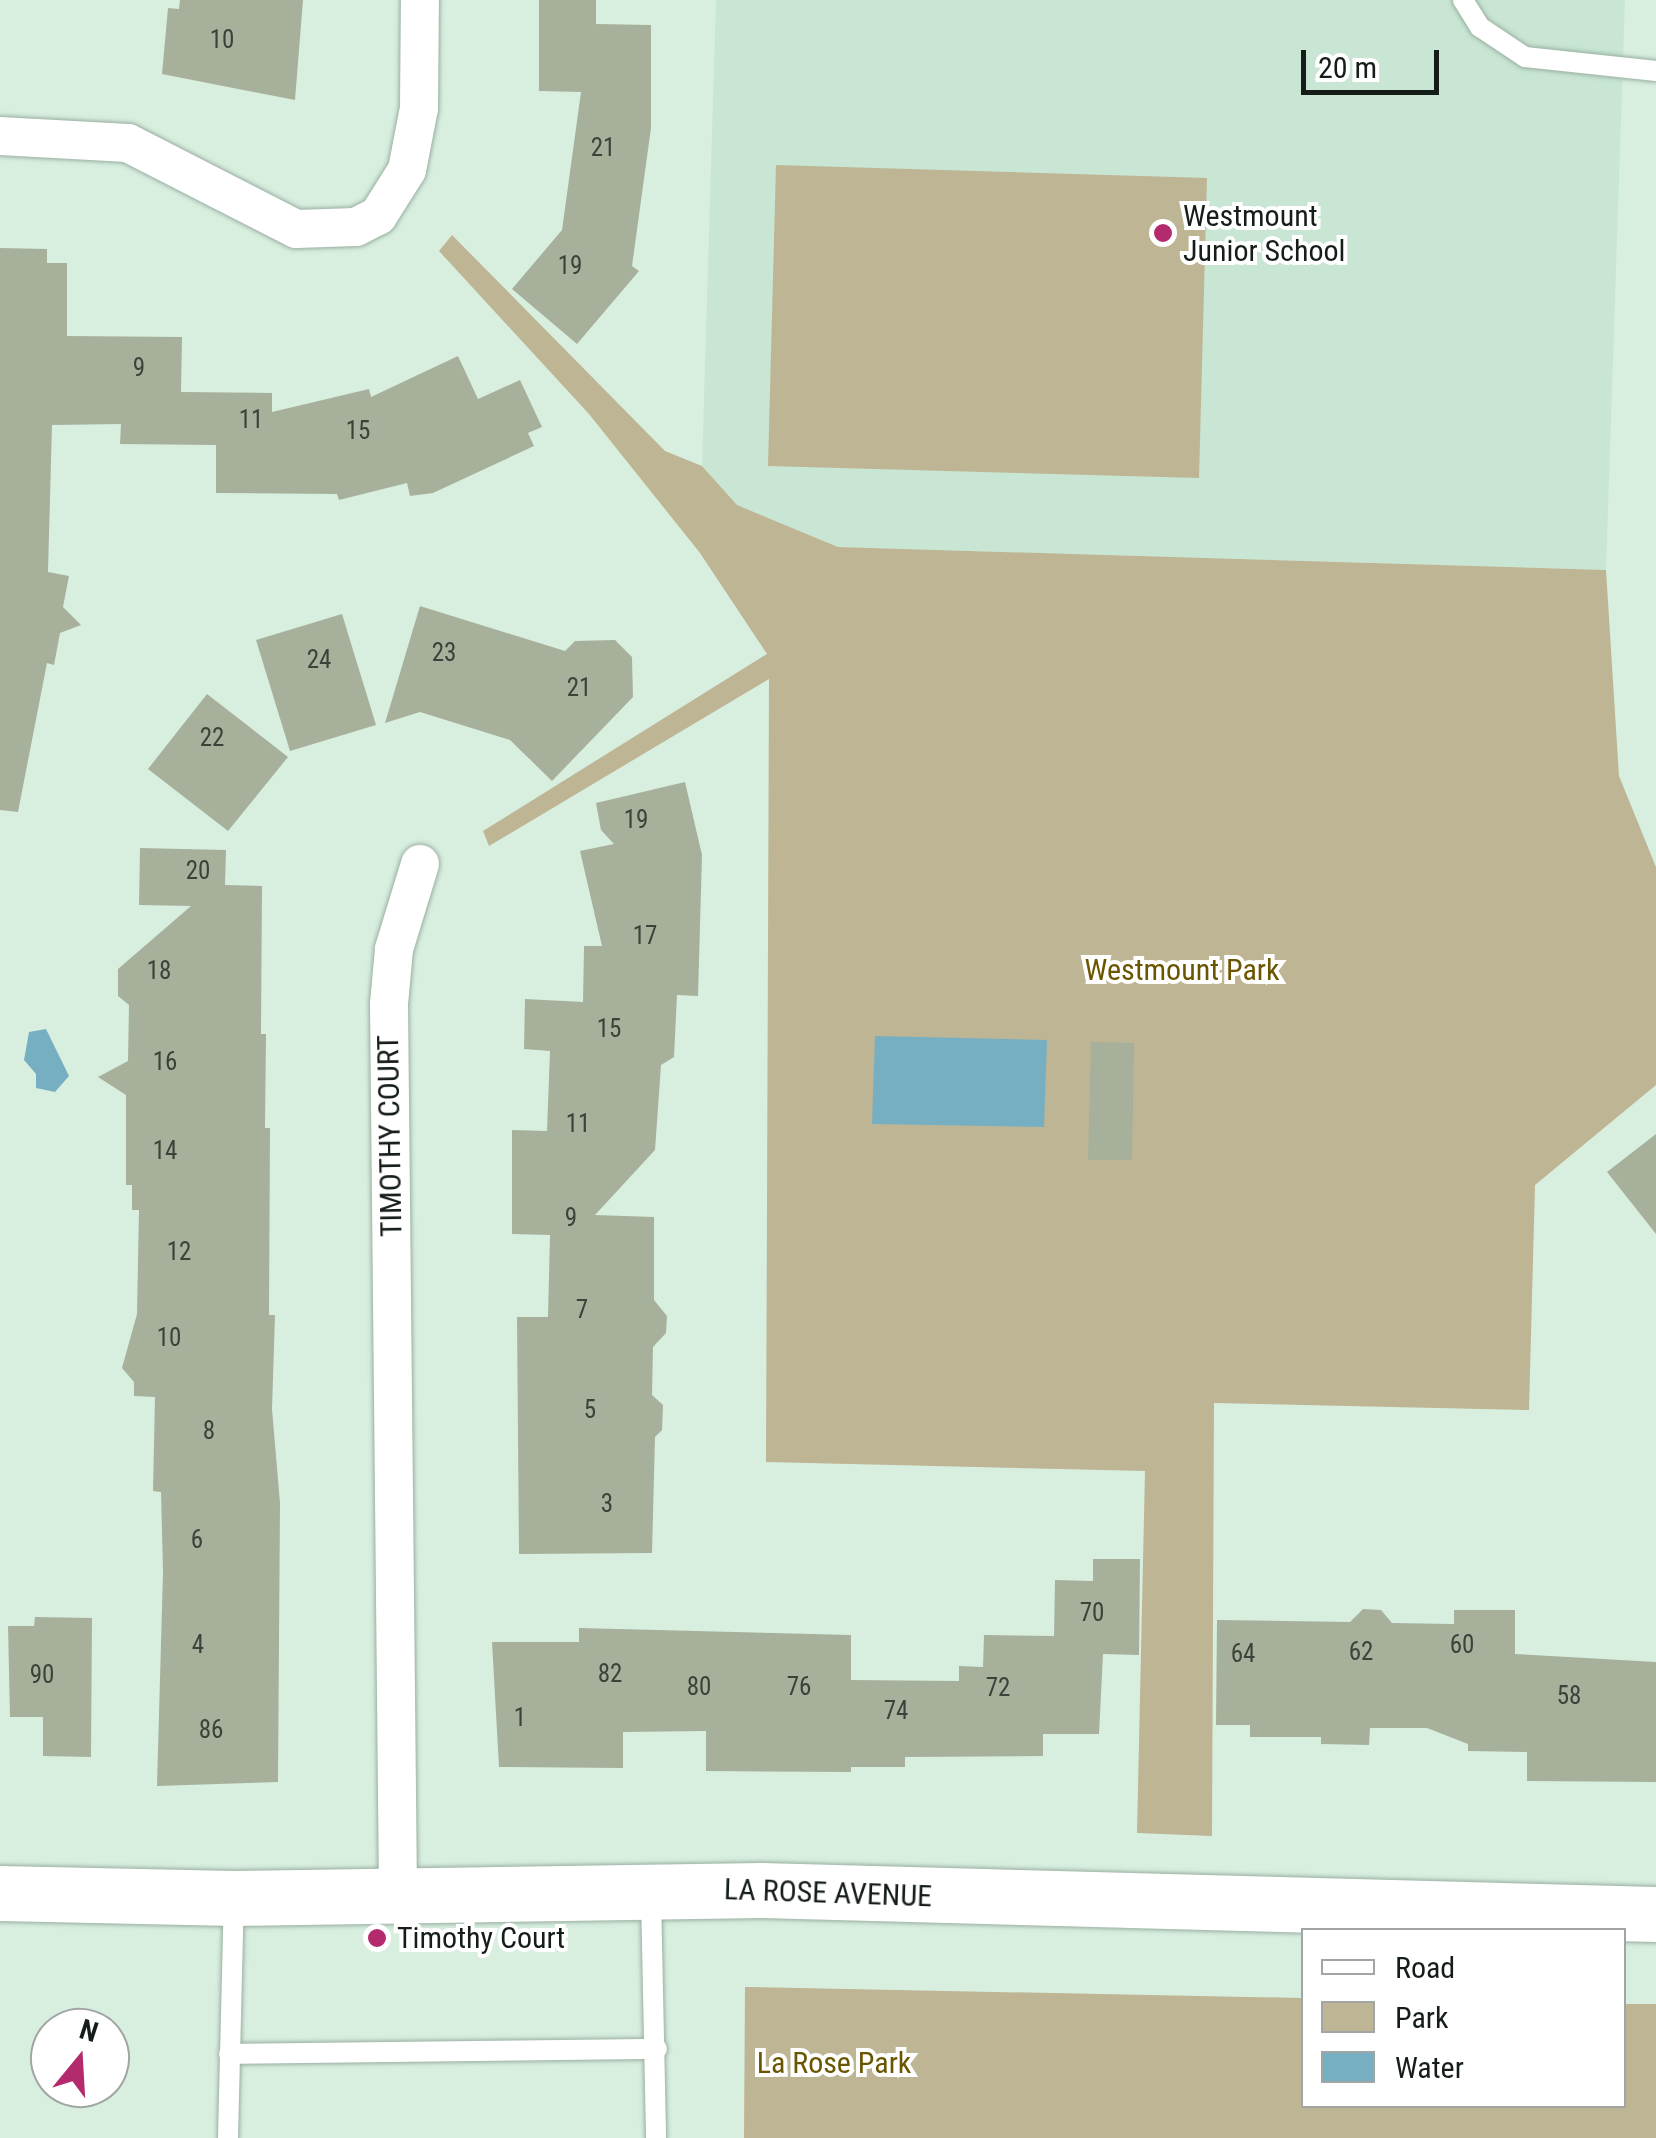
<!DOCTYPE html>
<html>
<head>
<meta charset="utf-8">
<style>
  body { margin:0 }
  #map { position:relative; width:1656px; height:2138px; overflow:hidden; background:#d8efe0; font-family:"Roboto Condensed",sans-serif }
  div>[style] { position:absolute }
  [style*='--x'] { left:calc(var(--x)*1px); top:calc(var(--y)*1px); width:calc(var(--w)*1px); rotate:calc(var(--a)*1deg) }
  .built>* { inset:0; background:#c8e6d3 }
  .green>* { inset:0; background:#beb594 }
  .water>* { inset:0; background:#77afc2 }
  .building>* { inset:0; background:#a7b09b }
  .roads { filter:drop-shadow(0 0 2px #9aafa1) drop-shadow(0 0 2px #9aafa1) }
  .lane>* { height:20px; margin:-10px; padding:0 10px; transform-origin:10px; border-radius:10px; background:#fff }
  .street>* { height:38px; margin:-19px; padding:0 19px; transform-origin:19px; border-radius:19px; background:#fff }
  .secondary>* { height:55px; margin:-27.5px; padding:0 27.5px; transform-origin:27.5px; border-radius:27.5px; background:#fff }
  .dots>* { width:28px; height:28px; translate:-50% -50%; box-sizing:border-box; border:5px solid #fff; border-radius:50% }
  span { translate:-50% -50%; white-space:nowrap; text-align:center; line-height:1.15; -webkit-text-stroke:8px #fff; paint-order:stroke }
  .number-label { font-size:25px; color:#3a4239 }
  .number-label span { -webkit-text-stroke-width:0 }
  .poi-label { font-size:30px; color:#151d18 }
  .left { translate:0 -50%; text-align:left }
  .park-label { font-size:30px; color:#6a5600 }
  .street-label { font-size:30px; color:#151d18 }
  .legend { position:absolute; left:1301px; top:1928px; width:325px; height:180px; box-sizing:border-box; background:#fff; border:2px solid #a1a5a3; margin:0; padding:12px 18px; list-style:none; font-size:30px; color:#151d18 }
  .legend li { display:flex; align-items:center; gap:20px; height:50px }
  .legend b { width:50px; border:2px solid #a1a5a3 }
  .north { position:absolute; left:30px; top:2008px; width:100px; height:100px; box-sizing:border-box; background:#fff; border:2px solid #a1a5a3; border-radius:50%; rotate:18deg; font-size:28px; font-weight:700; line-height:40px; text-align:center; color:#151d18 }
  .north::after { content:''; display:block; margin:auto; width:35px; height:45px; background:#b32b6c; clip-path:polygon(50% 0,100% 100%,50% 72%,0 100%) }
  .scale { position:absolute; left:1301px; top:50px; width:138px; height:45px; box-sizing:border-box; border:5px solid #151d18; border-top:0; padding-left:12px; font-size:30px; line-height:35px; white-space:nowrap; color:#151d18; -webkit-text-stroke:8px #fff; paint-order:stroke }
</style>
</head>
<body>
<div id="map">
  <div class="built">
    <div style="clip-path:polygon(716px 0,1625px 0,1606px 570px,838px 547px,737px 505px,702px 466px)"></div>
  </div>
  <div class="green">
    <div style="clip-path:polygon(776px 165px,1207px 178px,1199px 478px,768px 466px)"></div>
    <div style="clip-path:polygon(452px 235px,665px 451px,702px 466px,737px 505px,838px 547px,1606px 570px,1619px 776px,1656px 867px,1656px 1085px,1535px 1185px,1529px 1410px,1214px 1403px,1212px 1836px,1137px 1833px,1145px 1471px,766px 1462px,769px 679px,489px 846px,483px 831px,767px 654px,700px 553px,589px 414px,439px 251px)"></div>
    <div style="clip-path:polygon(745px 1987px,1303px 1998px,1304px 2106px,1624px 2106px,1624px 2004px,1656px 2004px,1656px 2138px,744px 2138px)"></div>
  </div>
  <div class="water">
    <div style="clip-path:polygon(46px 1029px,69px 1076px,55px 1092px,36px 1088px,36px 1074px,24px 1060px,29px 1032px)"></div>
    <div style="clip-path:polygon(875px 1036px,1047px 1040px,1044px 1127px,872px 1124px)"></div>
  </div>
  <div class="building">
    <div style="clip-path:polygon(180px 0,303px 0,295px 100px,162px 74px,168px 8px,179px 9px)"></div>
    <div style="clip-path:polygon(539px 0,596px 0,596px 24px,651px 25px,651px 128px,632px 266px,639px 271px,577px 344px,512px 289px,562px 230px,581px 92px,539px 91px)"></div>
    <div style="clip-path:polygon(0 248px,47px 249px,47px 263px,67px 263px,67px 336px,182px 337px,181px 392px,272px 393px,272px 412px,369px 389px,371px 397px,458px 356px,478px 399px,520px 380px,542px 427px,528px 433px,534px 446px,433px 493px,410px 496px,407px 483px,339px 500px,337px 494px,216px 493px,216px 445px,120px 444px,121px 424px,52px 425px,48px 572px,69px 576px,63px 607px,81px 625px,60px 633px,54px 665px,47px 663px,18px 812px,0 810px)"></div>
    <div style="clip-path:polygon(420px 606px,565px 651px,575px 641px,615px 640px,632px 657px,633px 697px,552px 781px,510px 740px,420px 712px,385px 723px)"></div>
    <div style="clip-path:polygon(342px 614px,376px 725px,290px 751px,256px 640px)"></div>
    <div style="clip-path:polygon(207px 694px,288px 757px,228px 831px,148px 769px)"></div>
    <div style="clip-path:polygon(685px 782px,702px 855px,698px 996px,677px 995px,674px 1057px,661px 1065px,655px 1150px,595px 1215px,654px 1217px,654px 1300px,667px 1316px,666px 1333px,653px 1347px,652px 1395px,663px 1405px,662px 1430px,655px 1437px,652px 1553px,519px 1554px,517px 1317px,548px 1317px,550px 1235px,512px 1234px,512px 1130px,547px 1131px,550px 1051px,524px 1049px,525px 999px,583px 1002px,584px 946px,602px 946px,580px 851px,614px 844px,601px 830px,596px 803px)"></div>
    <div style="clip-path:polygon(140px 848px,226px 850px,225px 885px,262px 886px,261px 1034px,266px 1034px,265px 1128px,270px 1128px,269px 1315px,275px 1315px,272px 1409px,280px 1503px,278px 1782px,157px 1786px,163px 1572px,161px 1492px,153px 1491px,155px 1397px,134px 1396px,134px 1382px,122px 1368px,137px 1314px,139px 1210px,132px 1210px,132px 1185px,126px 1185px,126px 1095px,98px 1077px,128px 1061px,129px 1005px,118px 996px,118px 969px,191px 906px,139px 905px)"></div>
    <div style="clip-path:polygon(1091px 1042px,1134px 1043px,1132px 1160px,1088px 1160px)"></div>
    <div style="clip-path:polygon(1656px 1134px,1656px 1234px,1607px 1172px)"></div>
    <div style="clip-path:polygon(1093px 1559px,1140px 1559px,1139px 1655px,1103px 1654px,1099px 1734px,1043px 1734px,1043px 1756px,905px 1757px,905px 1767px,851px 1767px,851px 1772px,706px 1771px,706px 1731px,623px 1732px,623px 1768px,499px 1767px,492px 1642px,579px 1642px,579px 1628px,851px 1635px,851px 1680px,959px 1681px,959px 1666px,983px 1667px,984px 1635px,1054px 1636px,1055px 1580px,1093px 1581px)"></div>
    <div style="clip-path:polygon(1363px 1609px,1381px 1610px,1392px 1623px,1454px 1624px,1454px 1610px,1515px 1610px,1515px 1654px,1656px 1662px,1656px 1782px,1527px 1781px,1527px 1752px,1468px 1751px,1468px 1744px,1427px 1728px,1370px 1728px,1369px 1745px,1321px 1744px,1321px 1737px,1250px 1737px,1250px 1725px,1216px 1725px,1217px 1620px,1350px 1622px)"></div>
    <div style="clip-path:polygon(35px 1617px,92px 1618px,91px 1757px,43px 1756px,43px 1717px,10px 1717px,8px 1626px,34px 1626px)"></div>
  </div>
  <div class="roads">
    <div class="lane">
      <div style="--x:1463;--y:0;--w:32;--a:58"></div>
      <div style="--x:1480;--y:27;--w:54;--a:33.7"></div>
      <div style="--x:1525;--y:57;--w:132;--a:6.1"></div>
      <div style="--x:651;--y:1895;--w:243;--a:88.8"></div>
      <div style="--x:229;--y:2054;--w:428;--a:-0.7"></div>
      <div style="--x:228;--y:2138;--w:238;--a:-88.6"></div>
    </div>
    <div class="street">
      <div style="--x:0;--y:136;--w:128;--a:3.1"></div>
      <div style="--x:128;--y:143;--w:189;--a:27.1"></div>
      <div style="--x:296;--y:229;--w:60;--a:-1.9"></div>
      <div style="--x:356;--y:227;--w:25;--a:-27"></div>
      <div style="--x:378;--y:216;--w:54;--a:-57.8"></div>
      <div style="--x:407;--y:170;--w:63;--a:-79"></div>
      <div style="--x:419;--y:108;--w:108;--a:-89.5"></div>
      <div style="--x:398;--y:1892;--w:888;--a:-90.58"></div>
      <div style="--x:389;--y:1004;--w:55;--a:-84.8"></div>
      <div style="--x:394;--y:949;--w:89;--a:-73"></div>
    </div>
    <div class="secondary">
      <div style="--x:0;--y:1893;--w:234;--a:1.2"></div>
      <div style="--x:234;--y:1898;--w:527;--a:-0.87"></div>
      <div style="--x:761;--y:1890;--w:895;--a:1.54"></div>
    </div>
  </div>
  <div class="dots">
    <div style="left:1163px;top:233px;background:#b32b6c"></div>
    <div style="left:377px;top:1938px;background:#b32b6c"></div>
  </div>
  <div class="number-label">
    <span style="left:222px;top:40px">10</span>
    <span style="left:603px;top:148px">21</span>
    <span style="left:570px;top:266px">19</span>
    <span style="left:139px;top:368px">9</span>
    <span style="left:251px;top:420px">11</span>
    <span style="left:358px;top:431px">15</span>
    <span style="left:444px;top:653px">23</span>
    <span style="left:319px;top:660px">24</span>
    <span style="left:579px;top:688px">21</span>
    <span style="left:212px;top:738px">22</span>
    <span style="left:636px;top:820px">19</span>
    <span style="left:198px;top:871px">20</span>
    <span style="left:645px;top:936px">17</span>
    <span style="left:159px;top:971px">18</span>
    <span style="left:609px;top:1029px">15</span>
    <span style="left:165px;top:1062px">16</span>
    <span style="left:578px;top:1124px">11</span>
    <span style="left:165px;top:1151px">14</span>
    <span style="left:571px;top:1218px">9</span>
    <span style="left:179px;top:1252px">12</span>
    <span style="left:582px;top:1310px">7</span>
    <span style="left:169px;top:1338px">10</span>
    <span style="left:590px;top:1410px">5</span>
    <span style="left:209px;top:1431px">8</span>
    <span style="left:607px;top:1504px">3</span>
    <span style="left:197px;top:1540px">6</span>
    <span style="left:1092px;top:1613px">70</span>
    <span style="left:198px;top:1645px">4</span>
    <span style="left:1462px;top:1645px">60</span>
    <span style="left:1361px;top:1652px">62</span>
    <span style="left:1243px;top:1654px">64</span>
    <span style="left:610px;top:1674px">82</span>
    <span style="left:42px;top:1675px">90</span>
    <span style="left:699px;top:1687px">80</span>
    <span style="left:799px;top:1687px">76</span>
    <span style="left:998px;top:1688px">72</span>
    <span style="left:1569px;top:1696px">58</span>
    <span style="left:896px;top:1711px">74</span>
    <span style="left:520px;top:1718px">1</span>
    <span style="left:211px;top:1730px">86</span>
  </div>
  <div class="poi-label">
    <span class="left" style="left:1183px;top:233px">Westmount<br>Junior School</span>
    <span class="left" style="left:397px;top:1938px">Timothy Court</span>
  </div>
  <div class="park-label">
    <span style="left:1182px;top:970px">Westmount Park</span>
    <span style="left:834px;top:2063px">La Rose Park</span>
  </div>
  <div class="street-label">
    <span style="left:390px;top:1136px;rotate:-91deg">TIMOTHY COURT</span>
    <span style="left:828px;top:1893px;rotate:2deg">LA ROSE AVENUE</span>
  </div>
  <ul class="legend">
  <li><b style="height:12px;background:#fff"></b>Road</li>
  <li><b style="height:28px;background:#beb594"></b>Park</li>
  <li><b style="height:28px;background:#77afc2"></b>Water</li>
  </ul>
  <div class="north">N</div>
  <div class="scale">20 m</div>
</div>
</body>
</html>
